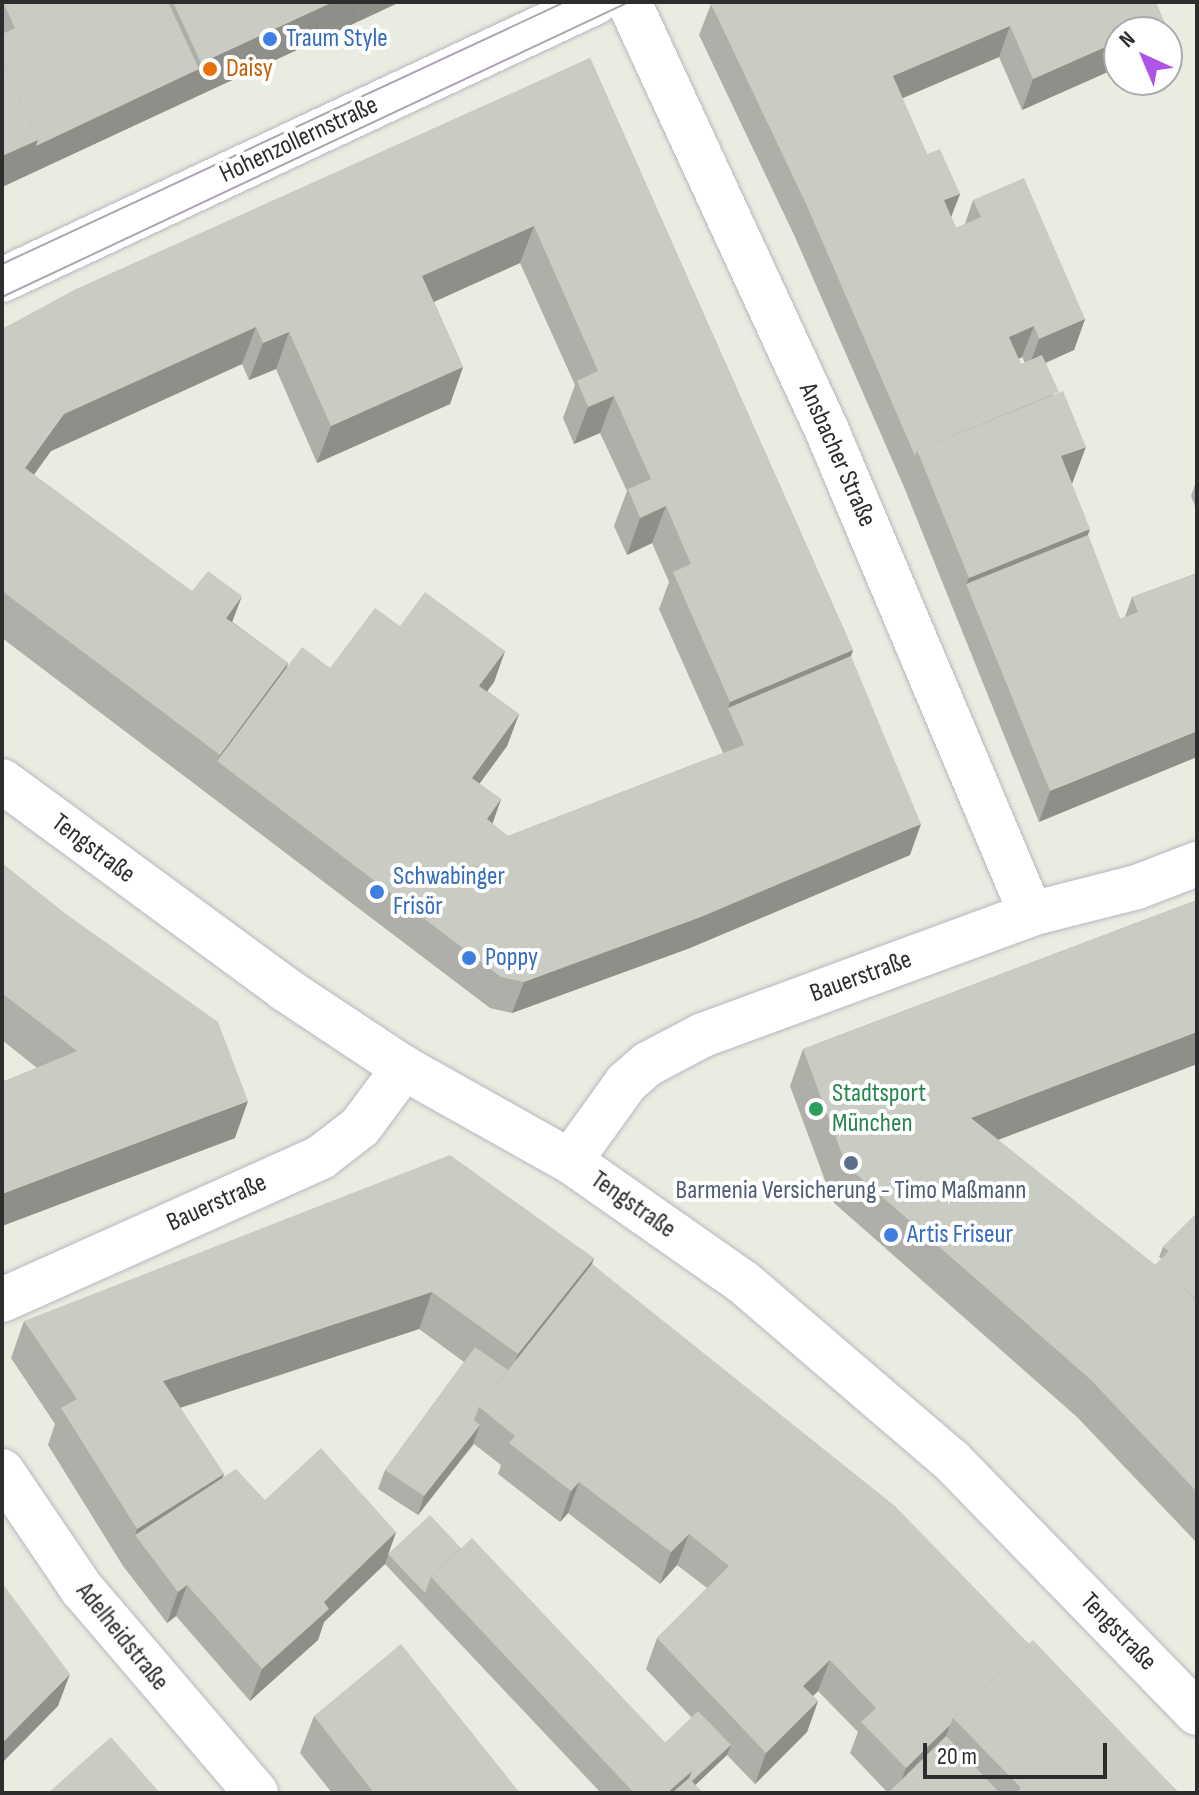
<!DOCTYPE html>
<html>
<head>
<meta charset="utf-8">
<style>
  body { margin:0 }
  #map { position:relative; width:1199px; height:1795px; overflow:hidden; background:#e9ede1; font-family:"Sofia Sans Condensed",sans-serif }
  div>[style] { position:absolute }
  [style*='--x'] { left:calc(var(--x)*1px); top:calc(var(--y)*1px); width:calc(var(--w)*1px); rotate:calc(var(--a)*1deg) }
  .roads { filter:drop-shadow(0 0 2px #bbb5bf) drop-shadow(0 0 2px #bbb5bf) }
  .minor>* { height:44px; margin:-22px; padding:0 22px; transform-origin:22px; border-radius:22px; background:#fff }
  .tertiary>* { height:44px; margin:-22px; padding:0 22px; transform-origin:22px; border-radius:22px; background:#fff }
  .tram>* { height:2px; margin:-1px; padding:0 1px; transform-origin:1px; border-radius:1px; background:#afa4b5 }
  .wall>* { inset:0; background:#adafa8 }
  .shaded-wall>* { inset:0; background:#8d8f88 }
  .building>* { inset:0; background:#c9ccc3 }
  .dots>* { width:22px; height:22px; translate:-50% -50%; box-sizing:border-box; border:4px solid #fff; border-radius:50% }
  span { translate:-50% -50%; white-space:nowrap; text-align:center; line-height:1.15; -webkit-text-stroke:8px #fff; paint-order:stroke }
  .shop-label { font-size:26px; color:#366cbe }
  .left { translate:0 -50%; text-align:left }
  .food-label { font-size:26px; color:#c56008 }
  .street-label { font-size:26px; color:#2d2d2d }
  .leisure-label { font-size:26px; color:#27864d }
  .service-label { font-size:26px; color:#4e5e75 }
  .frame { position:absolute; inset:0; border:4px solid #2d2d2d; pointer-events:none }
  .north { position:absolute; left:1103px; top:16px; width:80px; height:80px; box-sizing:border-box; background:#fff; border:2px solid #ababab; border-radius:50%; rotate:316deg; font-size:22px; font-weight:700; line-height:32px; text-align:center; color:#2d2d2d }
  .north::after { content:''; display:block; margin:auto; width:28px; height:36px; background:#ae55e6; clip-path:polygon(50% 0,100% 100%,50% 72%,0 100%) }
  .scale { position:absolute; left:923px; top:1743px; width:184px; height:36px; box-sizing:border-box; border:4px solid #2d2d2d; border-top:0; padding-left:10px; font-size:24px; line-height:28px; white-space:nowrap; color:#2d2d2d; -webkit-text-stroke:6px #fff; paint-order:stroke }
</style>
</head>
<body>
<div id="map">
  <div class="roads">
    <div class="minor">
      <div style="--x:629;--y:2;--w:475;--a:65.2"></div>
      <div style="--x:828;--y:433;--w:522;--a:67.12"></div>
      <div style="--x:2;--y:781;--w:351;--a:36.3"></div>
      <div style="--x:285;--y:989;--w:143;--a:33.6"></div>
      <div style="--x:404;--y:1068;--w:190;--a:29.3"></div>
      <div style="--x:570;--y:1161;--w:211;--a:35"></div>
      <div style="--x:743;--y:1282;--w:274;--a:40.6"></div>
      <div style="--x:951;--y:1460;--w:353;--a:45.8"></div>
      <div style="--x:570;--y:1161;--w:96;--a:-54.3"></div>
      <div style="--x:626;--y:1083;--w:29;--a:-41"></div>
      <div style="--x:648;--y:1064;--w:62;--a:-27.8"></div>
      <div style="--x:703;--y:1035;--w:350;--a:-20.2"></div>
      <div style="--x:1031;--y:914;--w:109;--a:-14.3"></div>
      <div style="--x:1137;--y:887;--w:64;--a:-21"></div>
      <div style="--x:2;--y:1300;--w:350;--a:-24.1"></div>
      <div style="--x:321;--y:1157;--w:49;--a:-37.6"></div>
      <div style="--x:360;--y:1127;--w:74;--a:-53.3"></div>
      <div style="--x:2;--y:1471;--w:143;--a:55.9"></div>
      <div style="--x:82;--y:1589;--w:268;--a:49.5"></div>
    </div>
    <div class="tertiary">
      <div style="--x:2;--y:280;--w:656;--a:-25.08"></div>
    </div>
  </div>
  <div class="tram">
    <div style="--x:2;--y:264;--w:621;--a:-24.96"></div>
    <div style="--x:2;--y:297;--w:693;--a:-25.2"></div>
  </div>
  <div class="wall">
    <div style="clip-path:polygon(2px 2px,400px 2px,2px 187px)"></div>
    <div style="clip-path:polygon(evenodd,711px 4px,1119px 32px,1119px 67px,1022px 110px,999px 57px,902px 98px,927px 154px,960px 194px,951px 216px,956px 228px,965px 224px,973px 200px,1085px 319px,1074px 350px,1046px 363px,1072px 484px,1088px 535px,1120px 619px,1125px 617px,1132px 597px,1197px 573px,1039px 822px,904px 487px,795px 237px,699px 35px,711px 4px,1022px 357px,1025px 363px,1021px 364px,1019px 359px,1022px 357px)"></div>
    <div style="clip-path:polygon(evenodd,590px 58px,853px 650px,851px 656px,910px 855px,690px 948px,512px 1013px,490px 1008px,2px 638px,2px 329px,590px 58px,520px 263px,575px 385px,563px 418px,574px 444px,600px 433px,627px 491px,614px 526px,627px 555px,652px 543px,669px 582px,659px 609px,723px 753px,508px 836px,492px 824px,501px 799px,479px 784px,507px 746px,519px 714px,487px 691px,494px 682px,505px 651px,400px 626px,330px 668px,287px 667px,288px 663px,34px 475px,51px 451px,242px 364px,249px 380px,276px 369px,317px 463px,450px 404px,463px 367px,434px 302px,520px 263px)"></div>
    <div style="clip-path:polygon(1197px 479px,1197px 511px,1191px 496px)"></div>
    <div style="clip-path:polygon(2px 863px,235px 1138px,2px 1226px,2px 1082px,37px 1068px,2px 1040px)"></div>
    <div style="clip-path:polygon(1197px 900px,1197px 1064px,998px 1140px,1155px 1265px,1162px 1259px,1159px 1257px,1163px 1247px,1197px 1213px,1197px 1543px,1077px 1417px,833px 1202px,790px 1086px,803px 1049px)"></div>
    <div style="clip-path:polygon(evenodd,594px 1258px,592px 1264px,1029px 1644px,1179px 1793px,888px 1793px,850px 1753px,858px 1732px,818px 1691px,813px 1696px,818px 1701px,807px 1732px,755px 1784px,727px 1755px,695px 1785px,703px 1793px,601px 1793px,385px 1564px,324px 1622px,318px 1640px,250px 1701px,176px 1616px,167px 1623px,123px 1566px,48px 1445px,55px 1424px,11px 1358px,24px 1321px,594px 1258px,419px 1329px,464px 1362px,385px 1470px,378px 1489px,418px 1515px,474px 1444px,501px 1465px,498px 1474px,560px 1522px,568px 1513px,660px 1584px,677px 1565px,707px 1588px,657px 1638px,646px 1669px,692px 1718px,665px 1743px,461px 1548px,388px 1554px,396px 1532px,265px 1500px,222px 1479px,224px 1474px,180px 1408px,419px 1329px)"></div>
    <div style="clip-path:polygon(314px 1716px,520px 1793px,332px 1793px,300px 1753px)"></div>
  </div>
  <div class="shaded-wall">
    <div style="clip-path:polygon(333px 2px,362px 2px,355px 23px,2px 187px,2px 156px,199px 69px,201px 63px)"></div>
    <div style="clip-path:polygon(362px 2px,400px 2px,355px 23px)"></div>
    <div style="clip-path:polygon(1164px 21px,1160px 32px,1140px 32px)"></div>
    <div style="clip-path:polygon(1010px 26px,999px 57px,882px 107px,893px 76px)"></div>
    <div style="clip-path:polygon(1119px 41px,1119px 67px,1022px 110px,1033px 79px)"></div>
    <div style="clip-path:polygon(960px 194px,948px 225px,944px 200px)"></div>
    <div style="clip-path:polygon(534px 226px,520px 263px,409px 313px,422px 276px)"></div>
    <div style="clip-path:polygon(1085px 319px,1074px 350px,1028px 370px,1039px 339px)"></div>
    <div style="clip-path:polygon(1034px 326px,1022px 357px,998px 368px,1009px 337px)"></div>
    <div style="clip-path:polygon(256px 327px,242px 364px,51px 451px,11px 505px,25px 468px,64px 414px)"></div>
    <div style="clip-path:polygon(289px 332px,276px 369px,249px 380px,263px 343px)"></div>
    <div style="clip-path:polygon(463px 367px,450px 404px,317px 463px,331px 426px)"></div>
    <div style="clip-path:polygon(614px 396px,600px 433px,574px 444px,588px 407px)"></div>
    <div style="clip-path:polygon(1086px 447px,1072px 484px,1061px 456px)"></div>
    <div style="clip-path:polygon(666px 506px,652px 543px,627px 555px,640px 518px)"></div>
    <div style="clip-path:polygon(1090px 529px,1077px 566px,966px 584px,969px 578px)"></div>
    <div style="clip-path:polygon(242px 596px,228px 633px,226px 618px)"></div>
    <div style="clip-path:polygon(853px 650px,840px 687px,728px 708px,730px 702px)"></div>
    <div style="clip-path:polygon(505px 651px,494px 682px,468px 717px,479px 686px)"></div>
    <div style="clip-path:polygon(288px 663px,275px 700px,217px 761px,220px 755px)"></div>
    <div style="clip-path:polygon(519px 714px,507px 746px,461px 809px,472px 778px)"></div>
    <div style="clip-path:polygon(1197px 731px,1197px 757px,1039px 822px,1050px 791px)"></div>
    <div style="clip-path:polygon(501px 799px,490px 831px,487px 819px)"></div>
    <div style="clip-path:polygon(921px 824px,910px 855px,690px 948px,512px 1013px,524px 982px)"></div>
    <div style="clip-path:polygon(1197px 1032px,1197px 1064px,958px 1155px,971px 1118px)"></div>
    <div style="clip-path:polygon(248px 1101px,235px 1138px,2px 1226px,2px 1194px)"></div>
    <div style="clip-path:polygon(594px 1258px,580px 1295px,504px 1391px,518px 1354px)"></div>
    <div style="clip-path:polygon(432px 1292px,419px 1329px,149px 1418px,163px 1381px)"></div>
    <div style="clip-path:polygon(480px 1425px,473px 1444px,418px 1515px,424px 1496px)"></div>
    <div style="clip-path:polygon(224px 1474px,210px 1511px,135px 1535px,137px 1529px)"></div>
    <div style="clip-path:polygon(579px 1482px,568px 1513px,560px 1522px,571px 1491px)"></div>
    <div style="clip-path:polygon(396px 1532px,385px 1564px,324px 1622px,318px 1640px,250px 1701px,262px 1669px,324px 1602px)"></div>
    <div style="clip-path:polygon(689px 1534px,677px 1565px,660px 1584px,671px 1552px)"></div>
    <div style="clip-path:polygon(187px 1585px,176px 1616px,167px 1623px,178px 1592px)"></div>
    <div style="clip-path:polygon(830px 1660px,818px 1691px,792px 1717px,803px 1686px)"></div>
    <div style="clip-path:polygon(70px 1674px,58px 1706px,2px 1763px,2px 1743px)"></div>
    <div style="clip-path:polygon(818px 1701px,807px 1732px,755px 1784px,766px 1753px)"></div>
    <div style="clip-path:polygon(950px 1725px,939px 1755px,897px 1793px,906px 1768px)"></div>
    <div style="clip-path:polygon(731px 1745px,727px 1755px,687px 1793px,667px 1793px,692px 1771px)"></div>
  </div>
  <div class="building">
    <div style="clip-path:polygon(3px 2px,168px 2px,199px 69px,36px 146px,38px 140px,2px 61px,2px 34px,15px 28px)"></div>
    <div style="clip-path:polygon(173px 2px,333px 2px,201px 63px)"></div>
    <div style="clip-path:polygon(714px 2px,1156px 2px,1164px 21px,1140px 32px,1119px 32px,1119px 41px,1033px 79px,1010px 26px,893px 76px,927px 154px,940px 149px,960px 194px,944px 200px,956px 228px,981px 217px,973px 200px,1024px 178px,1085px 319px,1039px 339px,1034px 326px,1009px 337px,1021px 364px,1042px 355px,1059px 392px,917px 450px,915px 456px,807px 206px,711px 4px)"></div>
    <div style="clip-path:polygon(590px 58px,853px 650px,730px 702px,673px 572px,691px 564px,666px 506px,640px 518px,628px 489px,651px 479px,614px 396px,588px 407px,577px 381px,598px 371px,534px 226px,422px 276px,463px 367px,331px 426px,289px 332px,263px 343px,256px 327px,64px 414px,25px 468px,192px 591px,208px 571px,242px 596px,226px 618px,288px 663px,220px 755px,2px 591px,2px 329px,76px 289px)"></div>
    <div style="clip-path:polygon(2px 61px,38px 140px,2px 156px)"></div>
    <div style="clip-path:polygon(1063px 391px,1086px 447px,1061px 456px,1090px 529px,969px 578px,917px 450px)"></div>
    <div style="clip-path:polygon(1088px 535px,1120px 619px,1138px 612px,1132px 597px,1197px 573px,1197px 731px,1050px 791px,966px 584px)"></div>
    <div style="clip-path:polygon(425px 592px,505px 651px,479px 686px,519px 714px,472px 778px,501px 799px,487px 819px,508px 836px,744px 745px,728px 708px,851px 656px,921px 824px,701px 917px,524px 982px,501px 977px,217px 761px,302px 647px,330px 668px,375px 608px,400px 626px)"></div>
    <div style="clip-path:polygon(2px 863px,66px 914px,218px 1022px,248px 1101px,2px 1194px,2px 1082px,77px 1051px,3px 994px,2px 995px)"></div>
    <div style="clip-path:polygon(1197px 900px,1197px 1032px,971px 1118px,1185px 1289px,1197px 1302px,1197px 1492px,1091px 1380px,846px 1165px,803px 1049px)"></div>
    <div style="clip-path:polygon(450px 1155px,594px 1258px,518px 1354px,432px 1292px,163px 1381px,224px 1474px,137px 1529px,61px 1408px,77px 1399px,24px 1321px)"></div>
    <div style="clip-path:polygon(1197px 1213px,1197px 1296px,1194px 1298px,1185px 1289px,1155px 1265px,1169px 1251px,1163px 1247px)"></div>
    <div style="clip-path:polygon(592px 1264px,895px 1506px,1029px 1644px,953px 1718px,950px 1725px,906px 1768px,861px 1722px,876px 1708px,830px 1660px,803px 1686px,818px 1701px,766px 1753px,657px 1638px,729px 1566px,689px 1534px,671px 1552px,579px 1482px,571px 1491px,509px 1443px,515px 1436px,479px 1407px)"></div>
    <div style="clip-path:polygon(475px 1347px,508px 1370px,479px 1407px,474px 1420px,480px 1425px,424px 1496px,385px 1470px)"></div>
    <div style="clip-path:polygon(321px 1448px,396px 1532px,324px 1602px,329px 1609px,262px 1669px,187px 1585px,178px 1592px,135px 1535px,236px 1469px,265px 1500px)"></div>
    <div style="clip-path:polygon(430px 1515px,461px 1548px,431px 1577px,425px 1593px,388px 1554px)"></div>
    <div style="clip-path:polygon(472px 1538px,692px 1771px,667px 1793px,634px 1793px,431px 1577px)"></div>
    <div style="clip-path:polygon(2px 1583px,70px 1674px,2px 1743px)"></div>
    <div style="clip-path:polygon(1033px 1640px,1179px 1793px,1016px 1793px,1021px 1788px,953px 1718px)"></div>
    <div style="clip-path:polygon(401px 1644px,520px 1793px,374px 1793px,314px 1716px)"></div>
    <div style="clip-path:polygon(698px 1711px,731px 1745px,692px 1781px,689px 1778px,692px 1771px,665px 1743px)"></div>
    <div style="clip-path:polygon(946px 1736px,998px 1791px,996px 1793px,888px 1793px)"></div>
    <div style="clip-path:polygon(111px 1737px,160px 1793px,48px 1793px)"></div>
    <div style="clip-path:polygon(689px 1778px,703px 1793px,672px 1793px)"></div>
  </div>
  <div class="dots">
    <div style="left:270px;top:39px;background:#3f7fe0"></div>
    <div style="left:210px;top:69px;background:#e8710a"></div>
    <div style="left:377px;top:892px;background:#3f7fe0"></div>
    <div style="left:469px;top:958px;background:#3f7fe0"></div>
    <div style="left:816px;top:1109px;background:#2e9e5b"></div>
    <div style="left:851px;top:1163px;background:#5c6f8a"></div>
    <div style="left:891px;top:1235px;background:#3f7fe0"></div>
  </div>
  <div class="shop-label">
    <span class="left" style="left:286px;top:39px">Traum Style</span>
    <span class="left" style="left:393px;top:892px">Schwabinger<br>Frisör</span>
    <span class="left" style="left:485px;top:958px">Poppy</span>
    <span class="left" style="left:907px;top:1235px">Artis Friseur</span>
  </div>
  <div class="food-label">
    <span class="left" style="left:226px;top:69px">Daisy</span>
  </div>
  <div class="street-label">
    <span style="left:299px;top:140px;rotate:-25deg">Hohenzollernstraße</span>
    <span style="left:837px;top:455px;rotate:66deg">Ansbacher Straße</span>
    <span style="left:93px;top:849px;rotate:37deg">Tengstraße</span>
    <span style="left:861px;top:977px;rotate:-20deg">Bauerstraße</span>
    <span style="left:217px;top:1203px;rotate:-24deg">Bauerstraße</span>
    <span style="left:633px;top:1205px;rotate:35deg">Tengstraße</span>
    <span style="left:1118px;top:1632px;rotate:46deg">Tengstraße</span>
    <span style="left:122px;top:1637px;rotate:51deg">Adelheidstraße</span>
  </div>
  <div class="leisure-label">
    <span class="left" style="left:832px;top:1109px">Stadtsport<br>München</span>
  </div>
  <div class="service-label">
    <span style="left:851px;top:1191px">Barmenia Versicherung - Timo Maßmann</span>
  </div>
  <div class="frame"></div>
  <div class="north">N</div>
  <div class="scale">20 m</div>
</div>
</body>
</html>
